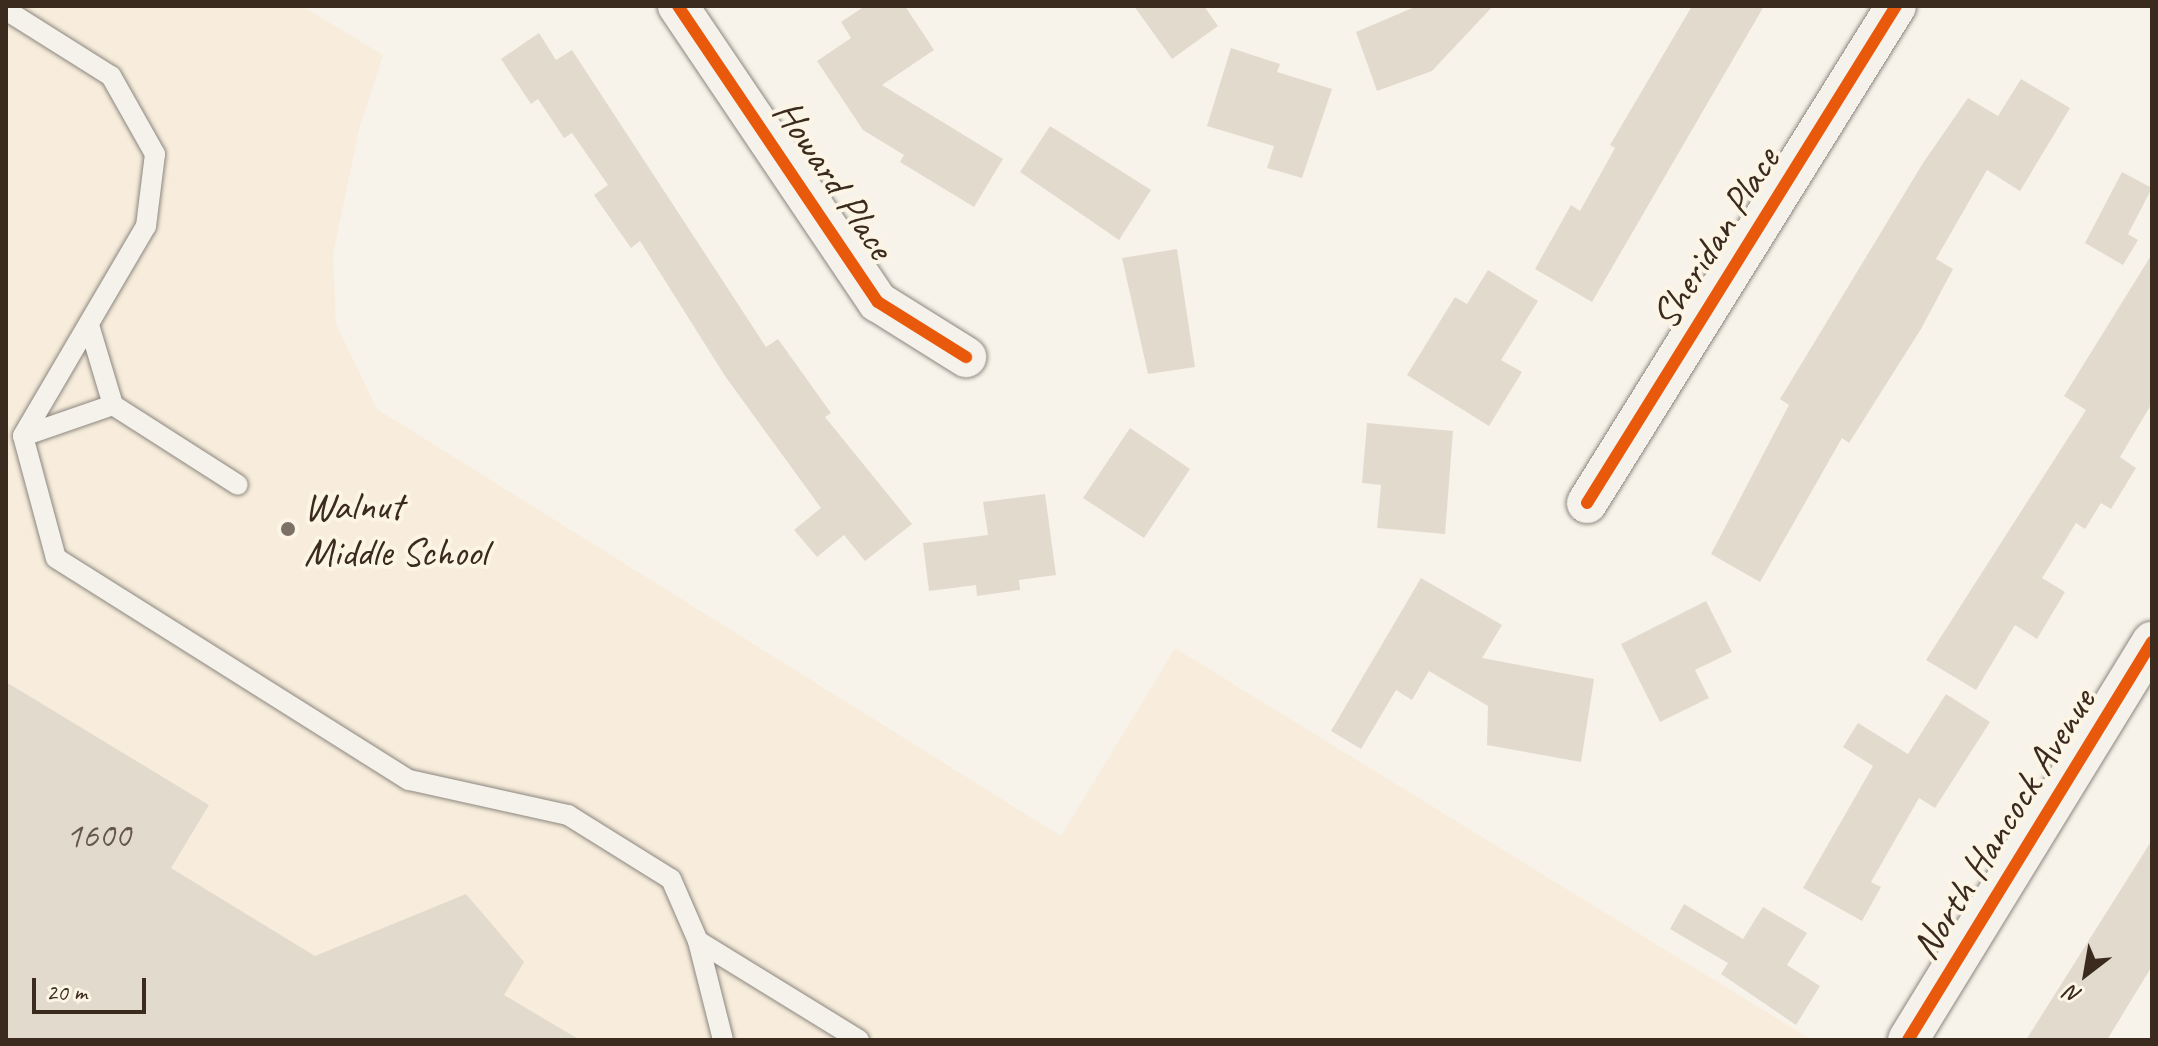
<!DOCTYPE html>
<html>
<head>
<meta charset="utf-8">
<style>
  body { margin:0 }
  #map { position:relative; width:2158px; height:1046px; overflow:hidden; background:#f7f3ea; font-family:Caveat,sans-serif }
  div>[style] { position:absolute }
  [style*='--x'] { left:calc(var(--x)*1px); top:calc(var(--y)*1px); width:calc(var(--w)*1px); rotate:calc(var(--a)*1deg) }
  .built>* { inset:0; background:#f8eddc }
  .building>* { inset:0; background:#e3dace }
  .roads { filter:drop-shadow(0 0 2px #8b867f) drop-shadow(0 0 2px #8b867f) }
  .lane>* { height:20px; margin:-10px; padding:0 10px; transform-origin:10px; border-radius:10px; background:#f5f2ec }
  .street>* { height:40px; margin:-20px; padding:0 20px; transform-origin:20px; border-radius:20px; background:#f5f2ec }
  .cycleway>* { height:12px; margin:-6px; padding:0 6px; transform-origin:6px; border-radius:6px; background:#e8590c }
  .dots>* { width:22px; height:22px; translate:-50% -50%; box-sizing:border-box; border:4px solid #fcf5e5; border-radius:50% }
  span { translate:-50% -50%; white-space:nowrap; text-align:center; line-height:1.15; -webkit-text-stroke:8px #fcf5e5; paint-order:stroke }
  .number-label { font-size:36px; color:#65564a }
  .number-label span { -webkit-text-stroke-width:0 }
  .street-label { font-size:40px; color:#3b2a1e }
  .poi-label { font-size:40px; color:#3b2a1e }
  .left { translate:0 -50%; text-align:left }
  .frame { position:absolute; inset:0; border:8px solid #3b2a1e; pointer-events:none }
  .north { position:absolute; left:2046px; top:934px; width:80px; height:80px; -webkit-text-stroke:6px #fcf5e5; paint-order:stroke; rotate:211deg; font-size:22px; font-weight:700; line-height:32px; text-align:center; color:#3b2a1e }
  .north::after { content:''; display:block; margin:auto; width:28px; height:36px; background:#3b2a1e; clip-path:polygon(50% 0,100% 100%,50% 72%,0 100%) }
  .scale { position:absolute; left:32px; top:978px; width:114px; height:36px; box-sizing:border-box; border:4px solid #3b2a1e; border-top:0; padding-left:10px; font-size:24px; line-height:28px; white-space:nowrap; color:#3b2a1e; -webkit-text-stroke:6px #fcf5e5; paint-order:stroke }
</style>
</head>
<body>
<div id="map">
  <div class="built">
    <div style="clip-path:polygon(6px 6px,302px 6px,383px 55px,359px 130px,333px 255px,336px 324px,377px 409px,1061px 836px,1175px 648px,1812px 1040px,6px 1040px)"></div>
  </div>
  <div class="building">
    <div style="clip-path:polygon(865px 6px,905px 6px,934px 50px,882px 85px,1003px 159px,974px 207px,900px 162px,904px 155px,863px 130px,817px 61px,851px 38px,841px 22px)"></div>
    <div style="clip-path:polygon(1134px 6px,1204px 6px,1218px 26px,1172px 59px)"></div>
    <div style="clip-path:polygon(1417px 6px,1493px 6px,1432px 71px,1377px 91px,1356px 32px)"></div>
    <div style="clip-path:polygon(1692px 6px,1764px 6px,1592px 302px,1535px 269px,1571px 205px,1580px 211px,1615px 148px,1610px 145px)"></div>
    <div style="clip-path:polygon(539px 33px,556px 60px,572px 50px,766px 347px,778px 339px,831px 413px,825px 417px,912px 524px,865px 561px,844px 535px,817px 557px,794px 530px,821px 508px,725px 376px,640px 241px,631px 248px,594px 195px,608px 185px,572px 133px,564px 138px,538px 99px,531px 104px,501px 59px)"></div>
    <div style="clip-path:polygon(1231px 48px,1280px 64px,1277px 72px,1332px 89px,1302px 178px,1267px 168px,1274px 146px,1207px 126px)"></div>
    <div style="clip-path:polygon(2021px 79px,2070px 108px,2020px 191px,1987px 170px,1936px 259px,1953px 269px,1921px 329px,1849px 443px,1842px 438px,1760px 582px,1711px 554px,1789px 405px,1780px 399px,1923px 163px,1968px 98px,1998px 116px)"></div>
    <div style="clip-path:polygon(1050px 126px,1151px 190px,1119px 240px,1020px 172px)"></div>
    <div style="clip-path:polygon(2122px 172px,2152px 188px,2128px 234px,2138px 240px,2123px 265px,2085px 243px)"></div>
    <div style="clip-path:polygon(1177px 249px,1195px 367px,1148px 374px,1122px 258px)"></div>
    <div style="clip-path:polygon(2152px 254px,2152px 403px,2120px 457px,2136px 468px,2111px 509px,2101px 503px,2085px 529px,2076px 523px,2042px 578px,2065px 592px,2037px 639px,2015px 625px,1976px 690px,1926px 660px,2086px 410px,2064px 396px)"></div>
    <div style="clip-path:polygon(1488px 270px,1538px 301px,1501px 360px,1522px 372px,1489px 426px,1407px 375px,1455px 297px,1467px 304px)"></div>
    <div style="clip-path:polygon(1367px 423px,1453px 431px,1445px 534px,1377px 528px,1381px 485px,1362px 483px)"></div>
    <div style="clip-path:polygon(1130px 428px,1190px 469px,1144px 538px,1083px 498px)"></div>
    <div style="clip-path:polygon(1045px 494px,1056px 575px,1019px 580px,1020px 590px,977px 596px,976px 585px,929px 591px,923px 543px,988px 535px,983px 502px)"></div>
    <div style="clip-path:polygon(1421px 578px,1502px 625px,1482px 658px,1594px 679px,1581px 762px,1487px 745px,1488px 706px,1429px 671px,1412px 700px,1396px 690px,1361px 749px,1331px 731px)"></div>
    <div style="clip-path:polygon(1706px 601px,1732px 652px,1695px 670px,1709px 698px,1660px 722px,1621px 644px)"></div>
    <div style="clip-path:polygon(6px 682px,209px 805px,171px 868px,315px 956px,466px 894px,524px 962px,504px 995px,580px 1040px,6px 1040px)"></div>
    <div style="clip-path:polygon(1946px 694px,1990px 722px,1935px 808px,1919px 798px,1871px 882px,1881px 887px,1862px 921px,1803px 888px,1873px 766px,1843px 747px,1858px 723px,1908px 754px)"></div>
    <div style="clip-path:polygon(2152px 840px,2152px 966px,2107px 1040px,2026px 1040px)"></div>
    <div style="clip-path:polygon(1684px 904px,1743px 939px,1763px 907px,1807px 933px,1787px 965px,1820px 986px,1796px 1025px,1721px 974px,1728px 963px,1670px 929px)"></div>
  </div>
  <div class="roads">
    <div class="lane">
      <div style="--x:6;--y:10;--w:124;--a:32.2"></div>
      <div style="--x:111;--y:76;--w:90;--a:60.6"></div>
      <div style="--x:155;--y:154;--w:73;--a:97.1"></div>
      <div style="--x:146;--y:226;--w:243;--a:120.4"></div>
      <div style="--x:23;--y:436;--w:126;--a:74.9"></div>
      <div style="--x:56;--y:558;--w:417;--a:32.2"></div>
      <div style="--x:409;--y:780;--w:163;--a:12.4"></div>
      <div style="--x:568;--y:815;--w:121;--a:31.9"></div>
      <div style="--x:671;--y:879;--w:68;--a:66.5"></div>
      <div style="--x:698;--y:941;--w:189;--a:31.6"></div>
      <div style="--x:89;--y:325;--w:84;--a:73.3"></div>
      <div style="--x:23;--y:436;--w:95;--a:-19"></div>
      <div style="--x:113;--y:405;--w:148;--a:32.6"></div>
      <div style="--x:698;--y:941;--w:102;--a:75.8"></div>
    </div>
    <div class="street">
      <div style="--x:678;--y:6;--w:357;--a:56"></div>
      <div style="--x:878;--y:302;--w:104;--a:32"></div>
      <div style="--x:1587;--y:503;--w:585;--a:-58.13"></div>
      <div style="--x:1908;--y:1040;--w:467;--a:-58.5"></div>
    </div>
  </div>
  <div class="cycleway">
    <div style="--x:678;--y:6;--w:357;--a:56"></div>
    <div style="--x:878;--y:302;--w:104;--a:32"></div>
    <div style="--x:1587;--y:503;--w:585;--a:-58.13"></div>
    <div style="--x:1908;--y:1040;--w:467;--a:-58.5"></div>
  </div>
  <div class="dots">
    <div style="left:288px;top:529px;background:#7d7065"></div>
  </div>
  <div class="number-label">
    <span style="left:98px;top:836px">1600</span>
  </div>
  <div class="street-label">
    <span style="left:834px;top:179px;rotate:56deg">Howard Place</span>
    <span style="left:1715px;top:238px;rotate:-58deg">Sheridan Place</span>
    <span style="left:2003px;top:824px;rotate:-58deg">North Hancock Avenue</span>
  </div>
  <div class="poi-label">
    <span class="left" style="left:304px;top:529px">Walnut<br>Middle School</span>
  </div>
  <div class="frame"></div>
  <div class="north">N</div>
  <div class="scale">20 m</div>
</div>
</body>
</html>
